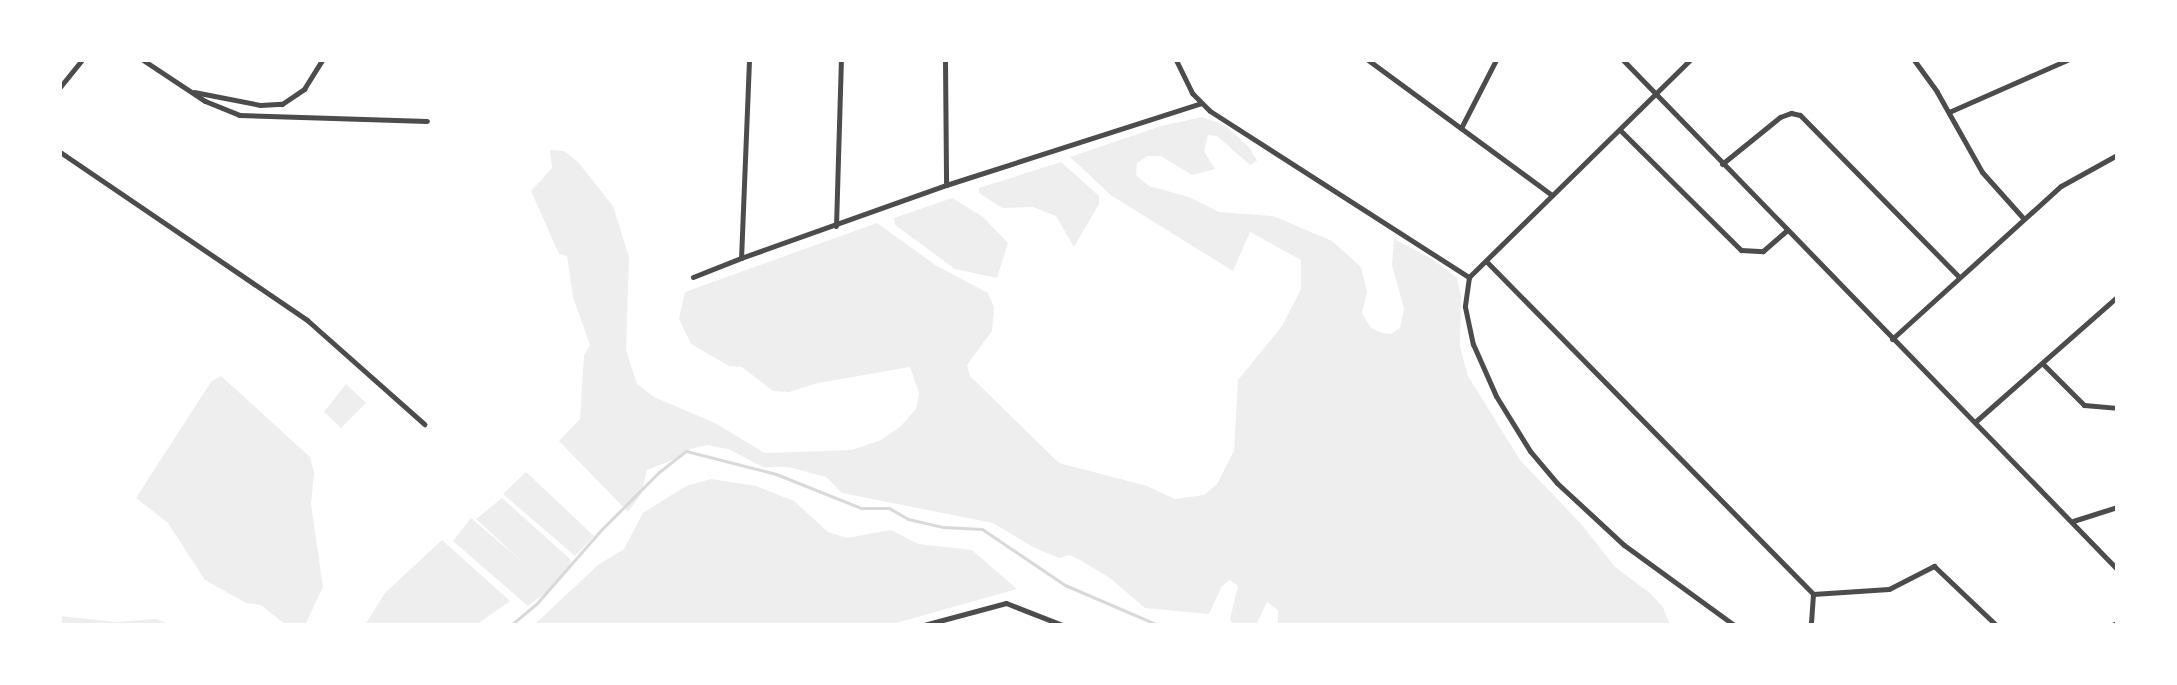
<!DOCTYPE html>
<html>
<head>
<meta charset="utf-8">
<style>
  body { margin:0 }
  #map { position:relative; width:2177px; height:685px; overflow:hidden; background:#fff; font-family:Raleway,sans-serif }
  div>[style] { position:absolute }
  [style*='--x'] { left:calc(var(--x)*1px); top:calc(var(--y)*1px); width:calc(var(--w)*1px); rotate:calc(var(--a)*1deg) }
  .green>* { inset:0; background:#eee }
  .stream>* { height:3px; margin:-1.5px; padding:0 1.5px; transform-origin:1.5px; border-radius:1.5px; background:#d9d9d9 }
  .minor>* { height:5px; margin:-2.5px; padding:0 2.5px; transform-origin:2.5px; border-radius:2.5px; background:#4c4c4c }
  span { translate:-50% -50%; white-space:nowrap; text-align:center; line-height:1.15; -webkit-text-stroke:4.5px #fff; paint-order:stroke }
  .frame { position:absolute; inset:0; border:62px solid #fff; pointer-events:none }
</style>
</head>
<body>
<div id="map">
  <div class="green">
    <div style="clip-path:polygon(1202px 117px,1226px 126px,1249px 147px,1257px 161px,1250px 165px,1217px 136px,1208px 135px,1204px 151px,1215px 169px,1192px 175px,1161px 156px,1147px 156px,1137px 163px,1136px 175px,1149px 186px,1189px 197px,1219px 212px,1273px 216px,1332px 241px,1361px 267px,1367px 292px,1362px 313px,1371px 328px,1382px 333px,1391px 334px,1400px 328px,1404px 309px,1392px 265px,1394px 239px,1432px 259px,1457px 278px,1461px 296px,1460px 347px,1468px 376px,1520px 460px,1582px 525px,1615px 567px,1651px 594px,1663px 607px,1670px 625px,1278px 625px,1278px 610px,1267px 602px,1256px 625px,1233px 625px,1230px 619px,1238px 586px,1230px 580px,1222px 586px,1209px 614px,1145px 608px,1110px 578px,1080px 560px,1069px 555px,1059px 558px,1033px 547px,993px 523px,842px 493px,826px 477px,789px 467px,763px 467px,728px 449px,707px 445px,691px 449px,680px 457px,647px 470px,641px 494px,628px 512px,559px 441px,580px 419px,584px 355px,590px 345px,573px 297px,567px 256px,559px 254px,531px 191px,552px 168px,550px 150px,564px 151px,578px 162px,613px 206px,629px 257px,626px 350px,637px 384px,654px 397px,715px 423px,765px 453px,852px 450px,881px 440px,901px 426px,916px 409px,919px 393px,910px 367px,818px 383px,789px 392px,773px 391px,742px 367px,729px 366px,691px 344px,679px 319px,685px 292px,877px 223px,937px 266px,988px 293px,994px 307px,992px 331px,967px 365px,970px 376px,1059px 463px,1147px 486px,1175px 499px,1204px 495px,1217px 484px,1234px 451px,1238px 380px,1282px 326px,1301px 289px,1301px 260px,1250px 232px,1233px 271px,1112px 196px,1070px 157px,1161px 126px)"></div>
    <div style="clip-path:polygon(1061px 162px,1099px 196px,1099px 204px,1074px 247px,1056px 216px,1033px 207px,1002px 208px,979px 193px,979px 188px)"></div>
    <div style="clip-path:polygon(952px 198px,983px 217px,1008px 243px,997px 278px,955px 269px,895px 225px,894px 218px)"></div>
    <div style="clip-path:polygon(221px 376px,310px 457px,314px 473px,311px 504px,323px 587px,305px 625px,286px 625px,261px 605px,246px 603px,205px 580px,168px 523px,136px 498px,211px 382px)"></div>
    <div style="clip-path:polygon(346px 384px,366px 403px,341px 428px,324px 412px)"></div>
    <div style="clip-path:polygon(526px 472px,594px 536px,575px 556px,503px 494px)"></div>
    <div style="clip-path:polygon(711px 479px,756px 486px,794px 501px,828px 532px,847px 538px,891px 530px,918px 544px,972px 550px,1017px 589px,889px 625px,534px 625px,598px 565px,624px 549px,643px 513px,686px 486px)"></div>
    <div style="clip-path:polygon(502px 498px,570px 559px,571px 566px,553px 587px,550px 586px,552px 588px,528px 606px,453px 541px,471px 518px,525px 564px,476px 519px)"></div>
    <div style="clip-path:polygon(442px 540px,510px 601px,476px 625px,365px 625px,385px 593px)"></div>
    <div style="clip-path:polygon(60px 616px,116px 622px,156px 619px,172px 625px,60px 625px)"></div>
  </div>
  <div class="stream">
    <div style="--x:511;--y:625;--w:35;--a:-40"></div>
    <div style="--x:538;--y:602;--w:97;--a:-48.8"></div>
    <div style="--x:602;--y:529;--w:81;--a:-45"></div>
    <div style="--x:659;--y:472;--w:34;--a:-38"></div>
    <div style="--x:686;--y:451;--w:93;--a:14.3"></div>
    <div style="--x:776;--y:474;--w:92;--a:21.8"></div>
    <div style="--x:861;--y:508;--w:28;--a:0"></div>
    <div style="--x:889;--y:508;--w:22;--a:30"></div>
    <div style="--x:908;--y:519;--w:36;--a:13"></div>
    <div style="--x:943;--y:527;--w:39;--a:3"></div>
    <div style="--x:982;--y:529;--w:100;--a:34"></div>
    <div style="--x:1065;--y:585;--w:101;--a:23.3"></div>
  </div>
  <div class="minor">
    <div style="--x:143;--y:60;--w:74;--a:33.5"></div>
    <div style="--x:205;--y:101;--w:37;--a:22"></div>
    <div style="--x:239;--y:115;--w:188;--a:1.8"></div>
    <div style="--x:749;--y:60;--w:198;--a:92.3"></div>
    <div style="--x:741;--y:258;--w:218;--a:-19.6"></div>
    <div style="--x:946;--y:185;--w:268;--a:-17.8"></div>
    <div style="--x:945;--y:60;--w:125;--a:89.5"></div>
    <div style="--x:1176;--y:60;--w:37;--a:64"></div>
    <div style="--x:1192;--y:93;--w:25;--a:45"></div>
    <div style="--x:1210;--y:111;--w:308;--a:32.7"></div>
    <div style="--x:1469;--y:277;--w:310;--a:-44.5"></div>
    <div style="--x:1368;--y:60;--w:228;--a:36.3"></div>
    <div style="--x:1623;--y:60;--w:709;--a:45.86"></div>
    <div style="--x:1914;--y:60;--w:39;--a:54"></div>
    <div style="--x:1937;--y:92;--w:92;--a:60.6"></div>
    <div style="--x:1982;--y:172;--w:63;--a:48.2"></div>
    <div style="--x:60;--y:87;--w:35;--a:-51"></div>
    <div style="--x:194;--y:92;--w:67;--a:11.1"></div>
    <div style="--x:260;--y:105;--w:22;--a:-3"></div>
    <div style="--x:282;--y:104;--w:27;--a:-34"></div>
    <div style="--x:304;--y:89;--w:34;--a:-58"></div>
    <div style="--x:1949;--y:112;--w:129;--a:-23.8"></div>
    <div style="--x:1461;--y:128;--w:76;--a:-62.8"></div>
    <div style="--x:1621;--y:131;--w:169;--a:44.8"></div>
    <div style="--x:1741;--y:250;--w:22;--a:3"></div>
    <div style="--x:1763;--y:251;--w:32;--a:-41"></div>
    <div style="--x:60;--y:152;--w:299;--a:34.2"></div>
    <div style="--x:307;--y:320;--w:157;--a:41.6"></div>
    <div style="--x:1722;--y:164;--w:75;--a:-39"></div>
    <div style="--x:1780;--y:117;--w:12;--a:-20"></div>
    <div style="--x:1791;--y:113;--w:9;--a:13"></div>
    <div style="--x:1800;--y:115;--w:227;--a:45.5"></div>
    <div style="--x:836;--y:226;--w:166;--a:-88.3"></div>
    <div style="--x:1486;--y:261;--w:467;--a:45.5"></div>
    <div style="--x:1813;--y:594;--w:31;--a:94"></div>
    <div style="--x:693;--y:277;--w:52;--a:-21.6"></div>
    <div style="--x:1469;--y:277;--w:30;--a:98"></div>
    <div style="--x:1465;--y:307;--w:38;--a:78"></div>
    <div style="--x:1473;--y:344;--w:57;--a:66.1"></div>
    <div style="--x:1496;--y:396;--w:65;--a:58.3"></div>
    <div style="--x:1530;--y:451;--w:42;--a:49.8"></div>
    <div style="--x:1557;--y:483;--w:91;--a:42.8"></div>
    <div style="--x:1624;--y:545;--w:136;--a:36"></div>
    <div style="--x:1892;--y:339;--w:228;--a:-42.2"></div>
    <div style="--x:2061;--y:186;--w:64;--a:-29"></div>
    <div style="--x:2043;--y:364;--w:58;--a:45"></div>
    <div style="--x:2084;--y:405;--w:33;--a:5"></div>
    <div style="--x:1975;--y:422;--w:189;--a:-41.4"></div>
    <div style="--x:2073;--y:521;--w:46;--a:-17.7"></div>
    <div style="--x:1813;--y:594;--w:76;--a:-3.8"></div>
    <div style="--x:1889;--y:589;--w:51;--a:-27.1"></div>
    <div style="--x:1934;--y:566;--w:86;--a:43.6"></div>
    <div style="--x:924;--y:625;--w:85;--a:-15"></div>
    <div style="--x:1006;--y:603;--w:60;--a:21.4"></div>
    <div style="--x:2112;--y:625;--w:5;--a:-22"></div>
  </div>
  <div class="frame"></div>
</div>
</body>
</html>
